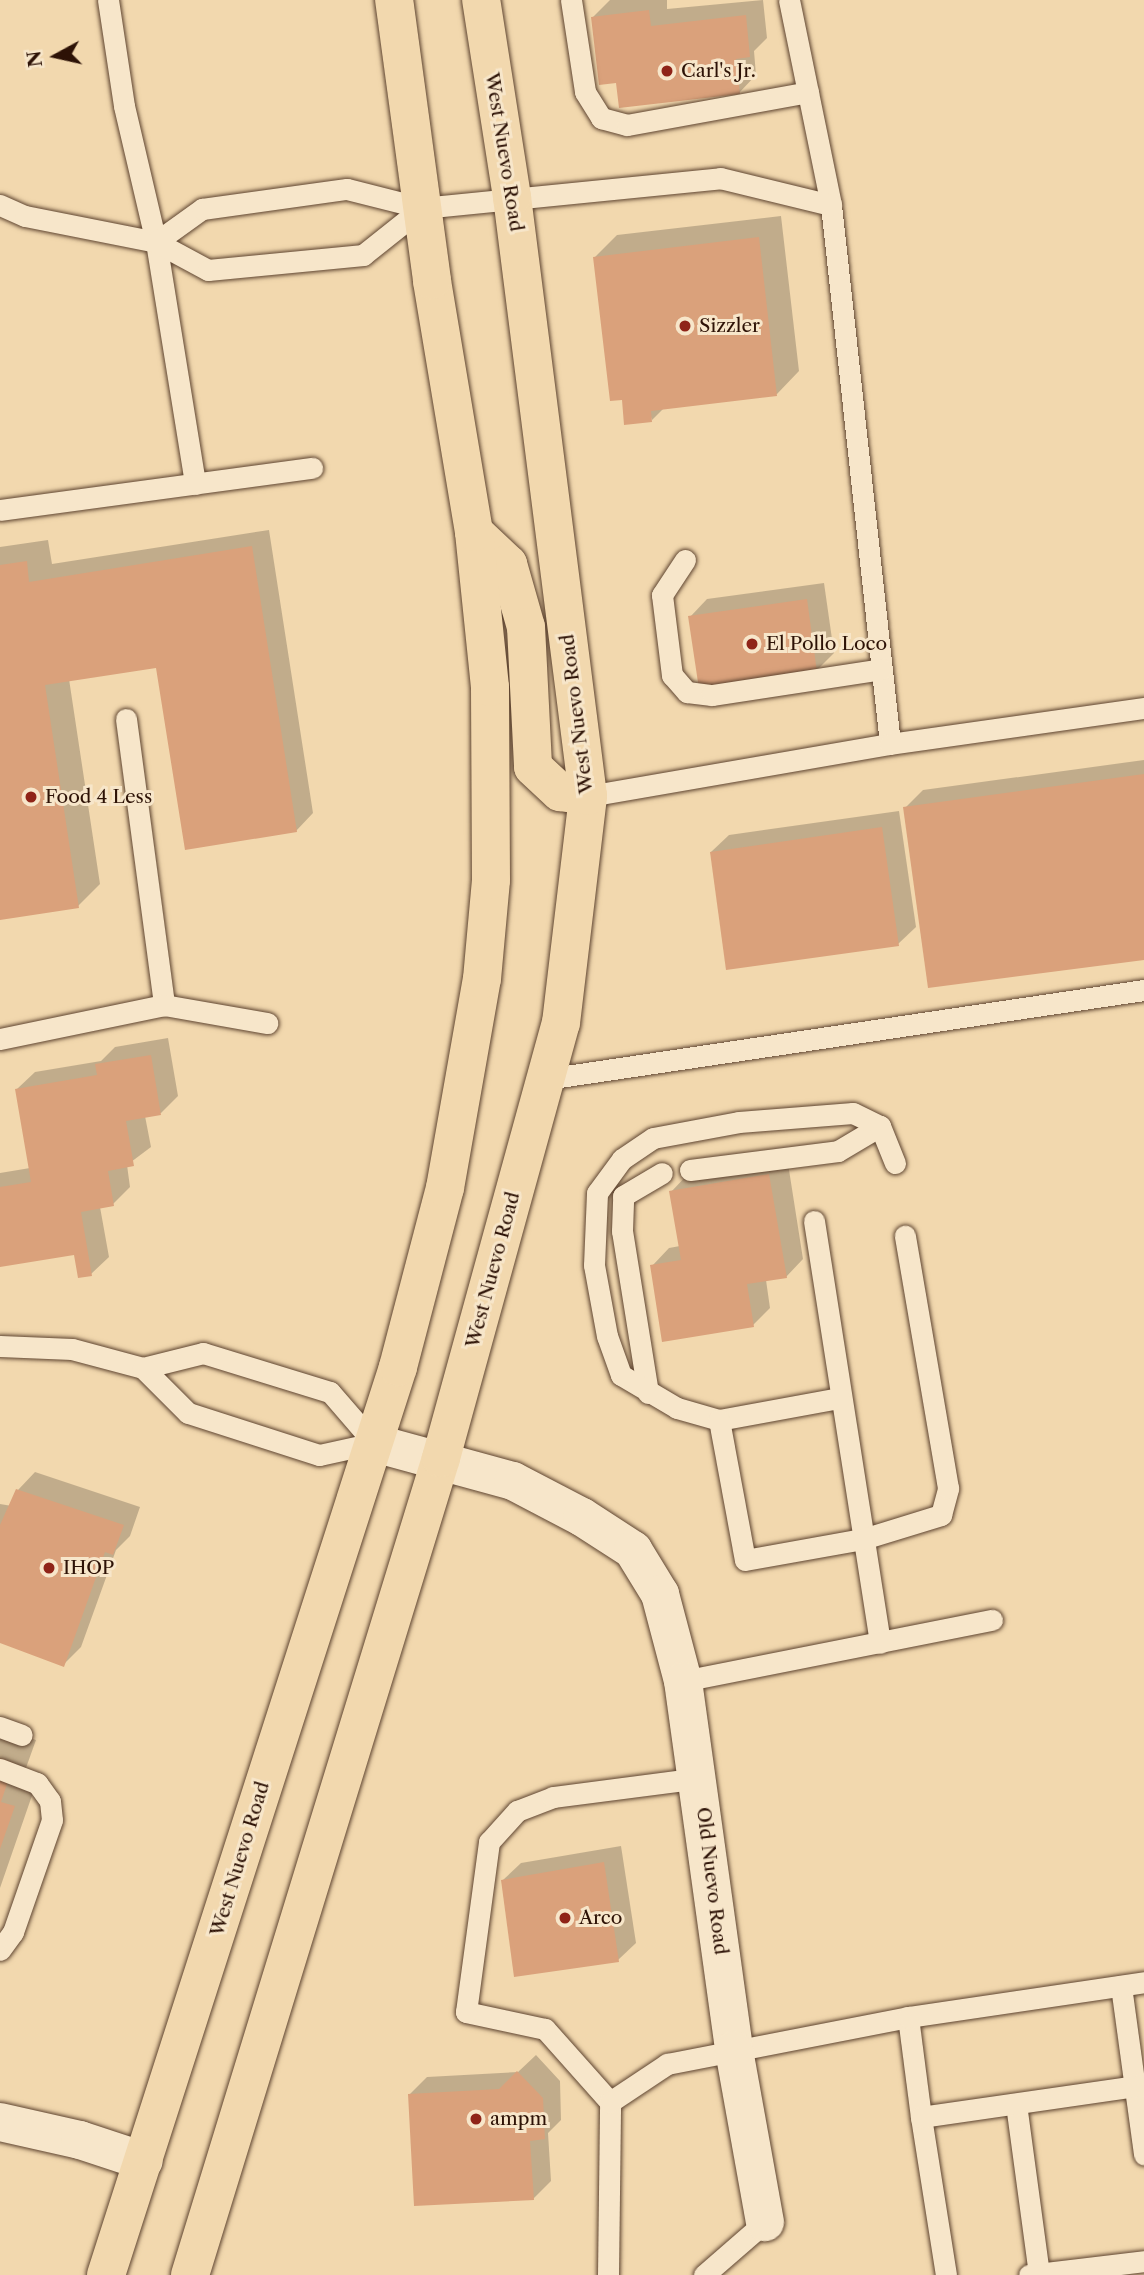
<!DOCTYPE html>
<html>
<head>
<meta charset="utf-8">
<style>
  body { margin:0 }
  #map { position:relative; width:1144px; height:2275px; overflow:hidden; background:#f2d8ae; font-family:"Libre Caslon Text",serif }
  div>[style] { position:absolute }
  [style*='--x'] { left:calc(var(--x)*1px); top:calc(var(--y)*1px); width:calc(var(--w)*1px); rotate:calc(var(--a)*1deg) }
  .shadow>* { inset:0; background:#0003 }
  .building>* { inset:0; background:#daa17b }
  .roads { filter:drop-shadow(0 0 2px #5e4430) drop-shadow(0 0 2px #5e4430) }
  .service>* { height:21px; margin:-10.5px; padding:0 10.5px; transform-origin:10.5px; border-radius:10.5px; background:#f7e6ca }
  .minor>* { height:38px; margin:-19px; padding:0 19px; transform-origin:19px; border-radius:19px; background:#f7e6ca }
  .primary>* { height:38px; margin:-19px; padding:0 19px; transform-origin:19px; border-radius:19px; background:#f2d8ae }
  .dots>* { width:19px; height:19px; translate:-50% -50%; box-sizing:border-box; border:4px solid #f7e6ca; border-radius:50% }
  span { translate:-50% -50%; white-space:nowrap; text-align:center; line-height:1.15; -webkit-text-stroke:6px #f7e6ca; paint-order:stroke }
  .poi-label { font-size:19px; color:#2d1206 }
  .left { translate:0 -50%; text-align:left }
  .street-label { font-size:19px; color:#2d1206 }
  .north { position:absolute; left:21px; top:21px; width:70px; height:70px; -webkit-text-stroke:5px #f7e6ca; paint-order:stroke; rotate:262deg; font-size:19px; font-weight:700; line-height:28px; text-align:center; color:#2d1206 }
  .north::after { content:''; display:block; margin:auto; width:24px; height:32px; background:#2d1206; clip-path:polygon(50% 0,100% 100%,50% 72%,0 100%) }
</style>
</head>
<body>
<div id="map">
  <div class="shadow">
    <div style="clip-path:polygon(610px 0,667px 0,667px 9px,763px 0,767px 38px,754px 51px,756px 75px,739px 93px,618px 82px,593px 17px)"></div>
    <div style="clip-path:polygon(781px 216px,799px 371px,777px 394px,665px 407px,652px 420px,595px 257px,617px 235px)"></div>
    <div style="clip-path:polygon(269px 530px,313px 813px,296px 831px,158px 666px,69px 679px,100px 884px,78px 906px,0 918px,0 547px,48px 540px,52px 564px)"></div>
    <div style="clip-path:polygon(824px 583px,834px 653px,816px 671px,690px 617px,707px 599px)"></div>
    <div style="clip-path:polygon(1144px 760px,1144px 958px,905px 808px,923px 790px)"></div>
    <div style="clip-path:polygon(899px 811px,916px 927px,898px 944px,711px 852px,729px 835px)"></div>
    <div style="clip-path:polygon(168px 1038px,178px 1096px,161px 1113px,145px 1116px,151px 1147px,127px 1165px,130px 1187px,113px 1204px,100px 1207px,109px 1257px,91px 1274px,76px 1253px,0 1265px,0 1173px,30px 1168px,17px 1089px,35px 1072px,101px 1061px,115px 1047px)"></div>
    <div style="clip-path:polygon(787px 1157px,803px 1259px,786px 1277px,766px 1280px,770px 1308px,753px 1325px,652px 1266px,669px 1248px,680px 1246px,671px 1192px,688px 1174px)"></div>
    <div style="clip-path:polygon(35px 1472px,140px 1507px,130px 1536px,116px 1550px,81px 1647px,63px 1665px,0 1641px,0 1504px,12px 1506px,18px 1490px)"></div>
    <div style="clip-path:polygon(0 1728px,36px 1740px,22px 1779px,36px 1784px,0 1888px)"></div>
    <div style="clip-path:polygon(621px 1846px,636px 1943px,618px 1960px,503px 1880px,521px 1863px)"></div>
    <div style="clip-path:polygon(536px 2055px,560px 2081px,561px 2120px,548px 2133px,551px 2181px,533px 2199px,409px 2095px,427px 2077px,518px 2072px)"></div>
  </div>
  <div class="building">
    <div style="clip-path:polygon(649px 10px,651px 26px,746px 15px,750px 57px,736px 59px,740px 94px,619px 108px,616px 83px,599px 85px,591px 17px)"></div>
    <div style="clip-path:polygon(759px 237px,777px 396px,651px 411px,652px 422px,624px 425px,622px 400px,610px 401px,593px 257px)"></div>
    <div style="clip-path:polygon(252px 546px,297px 832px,185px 850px,156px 668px,45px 685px,79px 908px,0 920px,0 565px,27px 561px,29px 582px)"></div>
    <div style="clip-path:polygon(807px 599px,817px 672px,699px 689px,688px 616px)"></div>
    <div style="clip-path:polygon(1144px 774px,1144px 960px,928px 988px,903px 807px)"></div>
    <div style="clip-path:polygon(882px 827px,899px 946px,726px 970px,710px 852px)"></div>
    <div style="clip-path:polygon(151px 1055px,161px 1115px,126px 1121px,134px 1166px,108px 1171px,114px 1206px,81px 1212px,92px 1276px,78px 1278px,74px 1255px,0 1267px,0 1187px,31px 1182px,15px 1089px,97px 1075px,95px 1064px)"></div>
    <div style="clip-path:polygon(769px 1174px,787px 1278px,747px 1284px,754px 1327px,662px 1342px,650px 1265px,681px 1260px,669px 1191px)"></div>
    <div style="clip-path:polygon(16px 1489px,124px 1525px,113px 1555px,105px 1552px,64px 1667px,0 1643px,0 1525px)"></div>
    <div style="clip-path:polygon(0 1758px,14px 1763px,1px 1802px,15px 1806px,0 1849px)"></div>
    <div style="clip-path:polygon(604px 1862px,619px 1962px,514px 1977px,501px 1880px)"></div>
    <div style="clip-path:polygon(517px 2071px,543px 2098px,545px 2139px,530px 2141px,534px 2200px,414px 2206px,408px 2094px,499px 2089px)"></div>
  </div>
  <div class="roads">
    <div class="service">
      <div style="--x:108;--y:0;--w:107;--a:81.4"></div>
      <div style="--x:124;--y:106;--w:140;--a:76.8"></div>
      <div style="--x:156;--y:242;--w:245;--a:80.8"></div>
      <div style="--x:571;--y:0;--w:93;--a:81.3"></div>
      <div style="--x:585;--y:92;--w:31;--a:58"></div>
      <div style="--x:601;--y:118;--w:27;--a:15"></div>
      <div style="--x:627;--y:125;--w:184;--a:-10.3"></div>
      <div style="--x:789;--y:0;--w:209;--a:78.4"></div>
      <div style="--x:831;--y:205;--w:542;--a:83.75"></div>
      <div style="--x:0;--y:205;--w:27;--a:24"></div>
      <div style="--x:25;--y:216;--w:134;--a:11.2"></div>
      <div style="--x:156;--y:242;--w:59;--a:28.3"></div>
      <div style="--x:208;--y:270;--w:156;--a:-5.5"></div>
      <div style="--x:363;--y:255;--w:75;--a:-38.5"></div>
      <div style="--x:156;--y:242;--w:57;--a:-35.7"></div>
      <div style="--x:202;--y:209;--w:146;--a:-7.9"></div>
      <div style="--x:347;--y:189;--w:77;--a:14.2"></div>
      <div style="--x:422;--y:208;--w:300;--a:-5.7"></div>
      <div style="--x:720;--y:178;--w:114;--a:13.7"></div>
      <div style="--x:0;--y:510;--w:315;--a:-7.7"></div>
      <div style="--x:685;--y:560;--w:42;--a:123.3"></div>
      <div style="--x:662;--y:595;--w:81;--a:82.9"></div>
      <div style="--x:672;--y:675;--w:23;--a:49"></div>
      <div style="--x:687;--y:692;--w:25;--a:7"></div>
      <div style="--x:712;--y:695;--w:171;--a:-8.7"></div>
      <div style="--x:126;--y:719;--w:289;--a:82.4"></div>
      <div style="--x:588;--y:796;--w:306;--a:-9.8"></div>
      <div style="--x:890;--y:744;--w:257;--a:-8.1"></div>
      <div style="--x:0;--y:1039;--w:167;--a:-11.7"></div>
      <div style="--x:164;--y:1005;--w:105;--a:9.9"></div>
      <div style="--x:546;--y:1079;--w:605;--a:-8.47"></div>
      <div style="--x:690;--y:1170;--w:149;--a:-7.3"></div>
      <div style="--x:838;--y:1151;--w:49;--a:-30.8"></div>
      <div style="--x:814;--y:1221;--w:427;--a:81.1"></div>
      <div style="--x:0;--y:1346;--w:72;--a:2.4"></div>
      <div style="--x:72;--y:1349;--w:73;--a:15"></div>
      <div style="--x:143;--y:1368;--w:62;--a:-14"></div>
      <div style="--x:203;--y:1353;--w:133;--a:17.1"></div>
      <div style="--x:330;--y:1392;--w:67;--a:49.2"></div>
      <div style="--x:374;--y:1443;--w:56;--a:167.7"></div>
      <div style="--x:319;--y:1455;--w:138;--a:-162.2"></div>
      <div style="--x:188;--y:1413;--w:64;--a:-135"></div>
      <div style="--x:648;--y:1393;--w:164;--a:-99.1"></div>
      <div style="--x:622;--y:1231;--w:35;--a:-88"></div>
      <div style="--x:623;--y:1196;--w:45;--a:-30.5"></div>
      <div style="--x:839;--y:1398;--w:122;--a:169.6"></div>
      <div style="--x:719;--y:1420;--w:44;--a:-164.1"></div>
      <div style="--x:677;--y:1408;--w:65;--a:-149.5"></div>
      <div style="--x:621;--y:1375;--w:41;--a:-109.7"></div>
      <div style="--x:607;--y:1336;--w:72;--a:-100.4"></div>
      <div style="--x:594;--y:1265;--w:72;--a:-87.6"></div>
      <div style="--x:597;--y:1193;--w:42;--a:-53.7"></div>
      <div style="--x:622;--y:1159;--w:37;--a:-34"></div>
      <div style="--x:653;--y:1138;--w:87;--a:-10.5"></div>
      <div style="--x:739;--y:1122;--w:114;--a:-4.5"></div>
      <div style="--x:853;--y:1113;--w:30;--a:26"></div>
      <div style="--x:880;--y:1126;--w:40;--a:68"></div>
      <div style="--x:719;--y:1420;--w:142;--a:79.5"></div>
      <div style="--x:745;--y:1560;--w:120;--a:-10.1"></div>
      <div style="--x:863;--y:1539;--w:82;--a:-17.1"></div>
      <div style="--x:941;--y:1515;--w:28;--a:-75"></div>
      <div style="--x:948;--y:1488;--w:256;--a:-99.7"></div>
      <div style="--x:683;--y:1681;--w:315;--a:-11.2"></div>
      <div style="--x:0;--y:1727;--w:23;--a:20"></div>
      <div style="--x:0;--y:1769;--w:40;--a:21"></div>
      <div style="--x:37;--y:1783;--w:22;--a:54"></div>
      <div style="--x:50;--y:1801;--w:19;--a:84"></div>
      <div style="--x:52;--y:1820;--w:119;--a:109.2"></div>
      <div style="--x:13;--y:1932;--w:22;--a:126"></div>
      <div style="--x:1121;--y:1986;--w:170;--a:82.2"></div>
      <div style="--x:908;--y:2017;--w:101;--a:82.6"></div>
      <div style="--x:610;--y:2102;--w:98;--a:-131.7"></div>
      <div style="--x:545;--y:2029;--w:81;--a:-167.9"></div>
      <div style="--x:466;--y:2012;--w:172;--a:-82.3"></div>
      <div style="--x:489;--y:1842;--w:42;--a:-47.9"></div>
      <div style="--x:517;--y:1811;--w:39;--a:-21"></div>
      <div style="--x:553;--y:1797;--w:147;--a:-7.4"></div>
      <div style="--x:1016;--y:2104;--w:172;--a:82.3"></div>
      <div style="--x:608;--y:2275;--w:173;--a:-89.3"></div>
      <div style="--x:610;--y:2102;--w:69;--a:-33.7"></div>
      <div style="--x:667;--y:2064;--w:246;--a:-11"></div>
      <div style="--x:908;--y:2017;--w:239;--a:-8.4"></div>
      <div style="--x:704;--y:2275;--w:81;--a:-41"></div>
      <div style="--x:946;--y:2275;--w:160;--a:-99"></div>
      <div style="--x:921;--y:2117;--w:225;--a:-8.2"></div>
      <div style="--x:1029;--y:2275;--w:116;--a:-6.9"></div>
    </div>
    <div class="minor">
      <div style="--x:374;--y:1443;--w:144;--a:15.3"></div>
      <div style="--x:513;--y:1481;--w:78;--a:27.6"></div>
      <div style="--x:582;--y:1517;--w:61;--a:32.9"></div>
      <div style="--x:633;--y:1550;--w:52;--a:58.5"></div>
      <div style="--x:660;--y:1594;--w:90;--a:75.2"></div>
      <div style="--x:683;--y:1681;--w:373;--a:82.1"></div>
      <div style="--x:734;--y:2050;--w:175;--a:79.8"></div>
      <div style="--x:0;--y:2122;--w:82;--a:12.7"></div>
      <div style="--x:80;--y:2140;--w:67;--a:18.2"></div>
    </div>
    <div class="primary">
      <div style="--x:474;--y:532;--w:47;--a:43.3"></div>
      <div style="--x:508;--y:564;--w:66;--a:74.1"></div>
      <div style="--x:526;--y:627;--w:140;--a:87.1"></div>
      <div style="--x:533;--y:767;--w:37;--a:43"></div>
      <div style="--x:560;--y:792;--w:28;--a:8"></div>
      <div style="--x:106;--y:2275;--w:954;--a:-72.17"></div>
      <div style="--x:398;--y:1367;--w:185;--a:-75.3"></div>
      <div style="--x:445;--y:1188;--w:212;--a:-80"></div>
      <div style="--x:482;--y:979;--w:99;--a:-84.8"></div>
      <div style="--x:491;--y:880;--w:193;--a:-90.3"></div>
      <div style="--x:490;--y:687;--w:156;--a:-95.9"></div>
      <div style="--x:474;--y:532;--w:255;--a:-99.5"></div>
      <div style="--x:432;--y:280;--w:283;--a:-97.7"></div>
      <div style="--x:190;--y:2275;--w:855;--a:-72.92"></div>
      <div style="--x:441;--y:1458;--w:451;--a:-74.6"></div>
      <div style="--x:561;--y:1023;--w:229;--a:-83.2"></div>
      <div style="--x:588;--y:796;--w:604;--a:-97.23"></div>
      <div style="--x:512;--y:197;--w:199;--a:-98.9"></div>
    </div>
  </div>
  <div class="dots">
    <div style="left:667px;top:71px;background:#8f2418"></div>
    <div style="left:685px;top:326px;background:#8f2418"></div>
    <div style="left:752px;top:644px;background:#8f2418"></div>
    <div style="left:31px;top:797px;background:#8f2418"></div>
    <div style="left:49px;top:1568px;background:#8f2418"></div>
    <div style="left:565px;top:1918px;background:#8f2418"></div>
    <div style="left:476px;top:2119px;background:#8f2418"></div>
  </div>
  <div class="poi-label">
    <span class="left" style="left:681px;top:71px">Carl's Jr.</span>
    <span class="left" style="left:699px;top:326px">Sizzler</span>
    <span class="left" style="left:766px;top:644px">El Pollo Loco</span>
    <span class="left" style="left:45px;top:797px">Food 4 Less</span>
    <span class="left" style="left:63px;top:1568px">IHOP</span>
    <span class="left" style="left:579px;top:1918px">Arco</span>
    <span class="left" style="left:490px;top:2119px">ampm</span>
  </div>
  <div class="street-label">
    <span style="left:504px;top:152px;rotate:81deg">West Nuevo Road</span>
    <span style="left:577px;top:714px;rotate:-97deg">West Nuevo Road</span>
    <span style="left:493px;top:1270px;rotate:-75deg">West Nuevo Road</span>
    <span style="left:240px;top:1859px;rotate:-73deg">West Nuevo Road</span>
    <span style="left:712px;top:1881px;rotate:83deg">Old Nuevo Road</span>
  </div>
  <div class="north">N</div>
</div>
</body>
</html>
